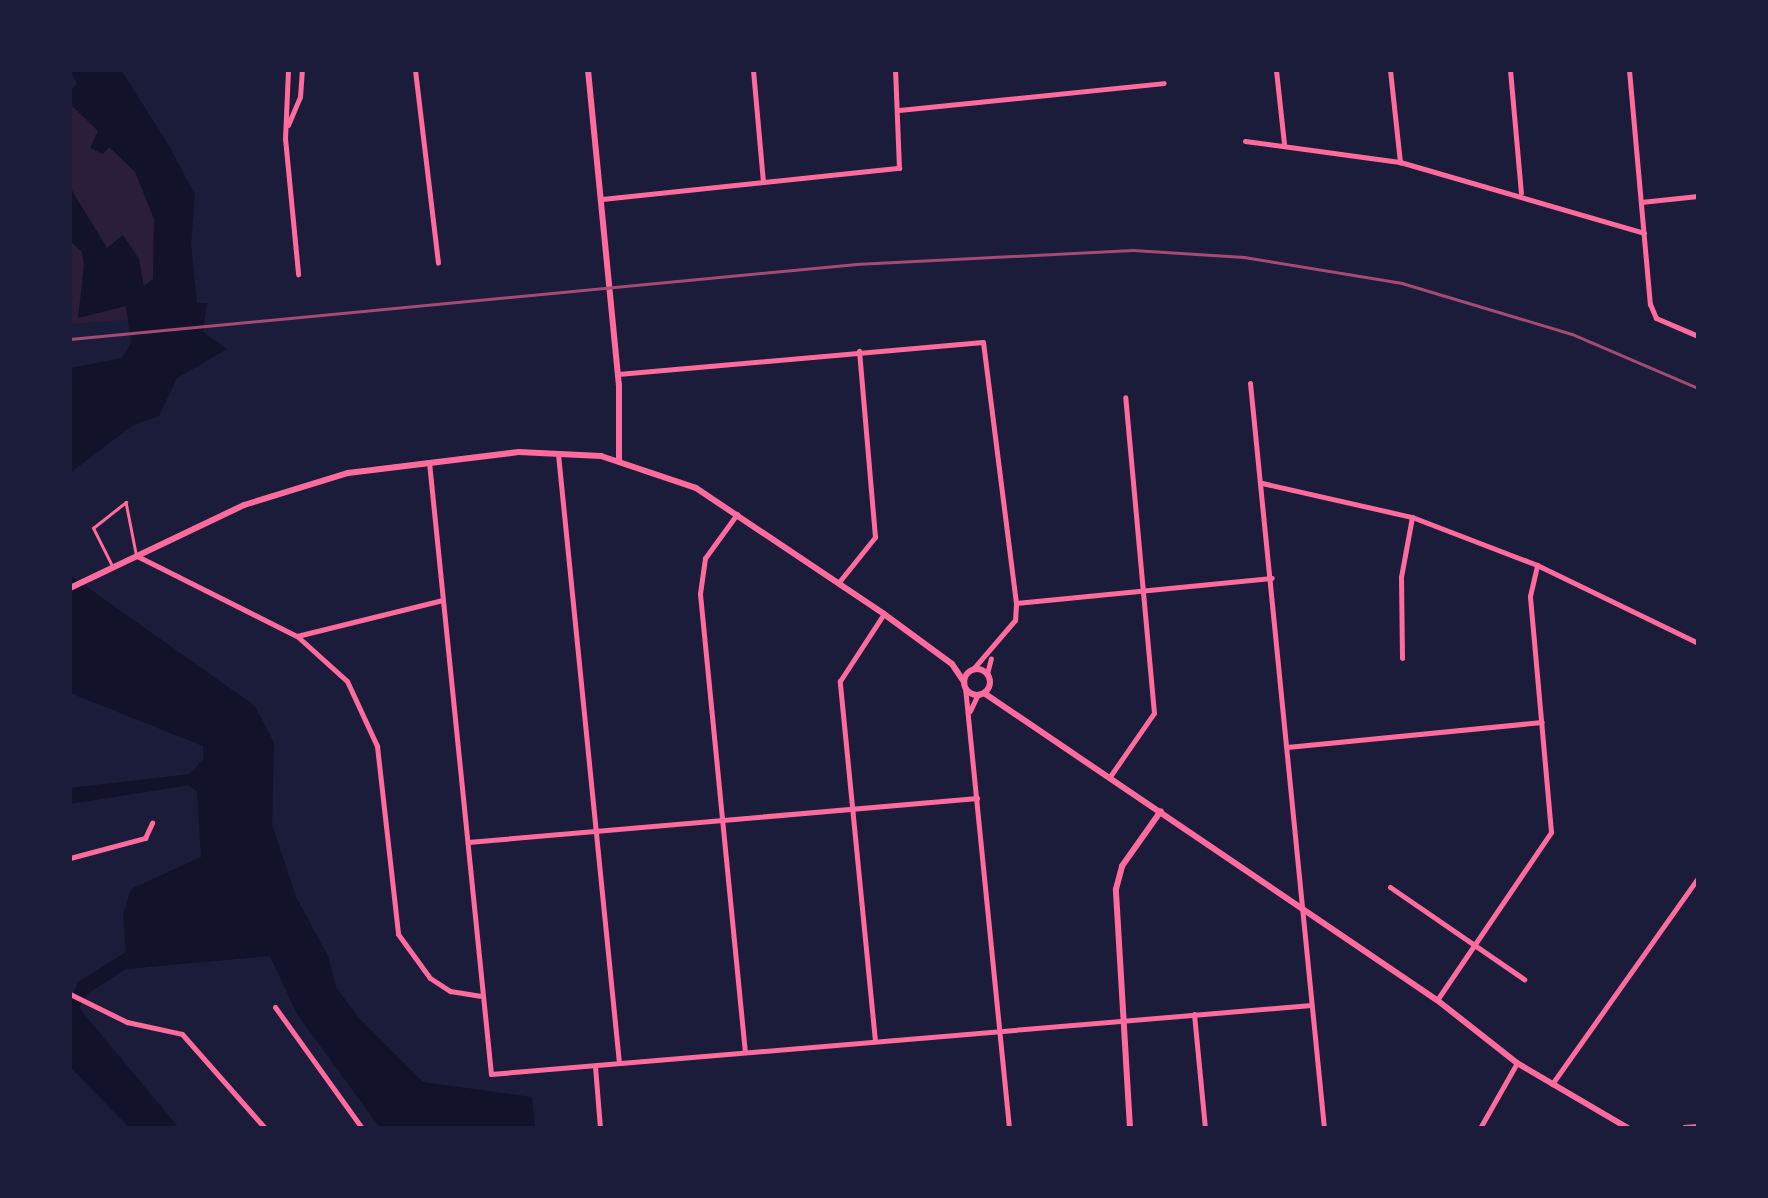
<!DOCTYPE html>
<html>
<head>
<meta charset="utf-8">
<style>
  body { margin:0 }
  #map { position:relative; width:1768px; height:1198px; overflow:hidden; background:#1b1b3a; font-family:"Open Sans",sans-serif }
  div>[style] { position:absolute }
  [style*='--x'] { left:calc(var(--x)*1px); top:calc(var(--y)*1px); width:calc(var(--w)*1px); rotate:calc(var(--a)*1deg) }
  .green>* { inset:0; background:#2a1e3b }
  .water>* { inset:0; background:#12122b }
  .service>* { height:2.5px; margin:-1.25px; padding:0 1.25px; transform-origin:1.25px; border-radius:1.25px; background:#ff6b9d }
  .minor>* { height:5px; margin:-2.5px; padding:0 2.5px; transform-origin:2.5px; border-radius:2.5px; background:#ff6b9d }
  .tertiary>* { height:6px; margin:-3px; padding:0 3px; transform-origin:3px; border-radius:3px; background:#ff6b9d }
  .tertiary>.ring { margin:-3px; padding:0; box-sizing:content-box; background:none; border:6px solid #ff6b9d; border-radius:50% }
  .rail>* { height:2.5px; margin:-1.25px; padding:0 1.25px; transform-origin:1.25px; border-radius:1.25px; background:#a44b75 }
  span { translate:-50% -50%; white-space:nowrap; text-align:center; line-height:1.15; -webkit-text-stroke:10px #1b1b3a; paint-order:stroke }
  .frame { position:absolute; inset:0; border:72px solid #1b1b3a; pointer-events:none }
</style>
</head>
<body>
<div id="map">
  <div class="green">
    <div style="clip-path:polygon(70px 106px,84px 112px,144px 179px,166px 219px,163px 285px,137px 319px,70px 324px)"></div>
  </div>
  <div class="water">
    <div style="clip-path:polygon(70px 70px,121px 70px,168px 144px,195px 195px,191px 244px,197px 303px,207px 303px,203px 332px,227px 349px,177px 378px,159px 416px,133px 425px,70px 473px,70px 368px,122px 358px,131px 343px,126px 306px,78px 318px,84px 266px,82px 252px,70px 241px,70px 187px,107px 248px,123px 235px,139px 259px,144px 286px,153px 279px,154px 219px,135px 172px,109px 147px,103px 154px,90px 148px,98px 131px,72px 106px,70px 92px,77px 84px)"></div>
    <div style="clip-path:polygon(70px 575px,255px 706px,274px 743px,272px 824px,296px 897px,328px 956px,336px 987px,358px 1017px,423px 1082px,532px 1097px,535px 1128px,380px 1128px,297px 1014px,270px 956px,126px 969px,87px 994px,79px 1008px,179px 1128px,130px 1128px,70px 1067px,70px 1002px,78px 982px,126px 952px,123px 915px,131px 889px,201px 857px,197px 792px,189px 785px,70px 804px,70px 788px,190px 774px,203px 759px,203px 746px,70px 693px)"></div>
  </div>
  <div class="service">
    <div style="--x:112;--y:566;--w:42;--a:-116.6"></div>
    <div style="--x:93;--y:528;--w:42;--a:-38.2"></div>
    <div style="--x:126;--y:502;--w:52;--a:78.9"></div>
  </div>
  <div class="minor">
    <div style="--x:288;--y:70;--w:68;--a:92.5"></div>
    <div style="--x:285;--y:138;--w:137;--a:84.5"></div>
    <div style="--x:415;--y:70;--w:194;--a:83.2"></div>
    <div style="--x:753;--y:70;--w:112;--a:84.9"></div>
    <div style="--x:1276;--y:70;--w:74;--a:83.8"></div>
    <div style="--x:1390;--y:70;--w:93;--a:83.8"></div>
    <div style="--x:1510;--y:70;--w:123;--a:84.9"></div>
    <div style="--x:1629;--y:70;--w:235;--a:84.9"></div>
    <div style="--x:1650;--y:304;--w:15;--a:67"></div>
    <div style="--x:1656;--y:318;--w:46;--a:23.2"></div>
    <div style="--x:899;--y:110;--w:266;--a:-5.8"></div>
    <div style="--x:288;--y:125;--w:30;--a:-67"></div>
    <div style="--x:300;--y:97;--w:27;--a:-86"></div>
    <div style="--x:1245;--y:141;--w:156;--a:7.7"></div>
    <div style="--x:1400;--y:162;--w:254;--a:16.2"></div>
    <div style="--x:602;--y:199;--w:299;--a:-6"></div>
    <div style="--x:899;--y:168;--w:98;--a:-92.3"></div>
    <div style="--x:1641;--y:202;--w:57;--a:-6"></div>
    <div style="--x:618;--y:374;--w:366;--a:-5"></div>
    <div style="--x:983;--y:342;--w:263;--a:82.8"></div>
    <div style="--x:1016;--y:603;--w:17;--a:93"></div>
    <div style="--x:1015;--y:620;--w:65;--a:130.6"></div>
    <div style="--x:1250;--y:383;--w:749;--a:84.33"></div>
    <div style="--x:558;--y:454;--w:612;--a:84.28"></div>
    <div style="--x:429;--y:462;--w:615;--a:84.22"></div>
    <div style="--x:491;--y:1074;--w:823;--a:-4.81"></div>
    <div style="--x:1262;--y:483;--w:154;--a:12.8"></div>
    <div style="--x:1412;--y:517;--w:134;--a:21"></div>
    <div style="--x:1537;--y:565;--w:179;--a:25.8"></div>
    <div style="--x:737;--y:514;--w:54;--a:126"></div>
    <div style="--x:705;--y:558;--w:36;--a:98"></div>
    <div style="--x:700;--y:594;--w:460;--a:84.4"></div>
    <div style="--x:137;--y:556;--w:179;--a:26.6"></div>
    <div style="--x:297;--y:636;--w:67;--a:42"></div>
    <div style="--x:347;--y:681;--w:72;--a:65.2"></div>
    <div style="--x:377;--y:746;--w:189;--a:83.6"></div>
    <div style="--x:398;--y:934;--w:54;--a:54"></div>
    <div style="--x:430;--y:978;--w:24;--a:33"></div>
    <div style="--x:450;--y:991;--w:30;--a:9"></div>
    <div style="--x:839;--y:582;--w:58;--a:-51.3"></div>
    <div style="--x:875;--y:537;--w:187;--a:-94.9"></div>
    <div style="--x:1016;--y:603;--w:257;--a:-5.6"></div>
    <div style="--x:297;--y:636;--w:149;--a:-13.9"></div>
    <div style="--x:1402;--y:658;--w:81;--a:-90.7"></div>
    <div style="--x:1401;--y:577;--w:61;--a:-79.6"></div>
    <div style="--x:987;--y:674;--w:16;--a:-76"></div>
    <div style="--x:965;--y:687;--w:443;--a:84.3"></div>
    <div style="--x:970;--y:711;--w:19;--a:-65"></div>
    <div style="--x:1287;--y:747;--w:256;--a:-5.6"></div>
    <div style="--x:1111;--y:775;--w:75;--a:-55.3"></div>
    <div style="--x:1154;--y:713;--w:317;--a:-95.2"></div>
    <div style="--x:468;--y:842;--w:511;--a:-4.94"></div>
    <div style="--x:70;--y:858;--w:78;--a:-14.9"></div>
    <div style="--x:145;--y:838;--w:17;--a:-65"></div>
    <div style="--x:1390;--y:887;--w:163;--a:34.5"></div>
    <div style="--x:70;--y:994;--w:64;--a:26.2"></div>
    <div style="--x:127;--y:1022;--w:56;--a:12.3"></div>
    <div style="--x:182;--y:1034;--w:125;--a:48.6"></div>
    <div style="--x:1437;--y:1000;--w:203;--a:-55.8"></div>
    <div style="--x:1551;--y:832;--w:237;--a:-95.1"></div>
    <div style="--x:1530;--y:596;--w:32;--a:-77"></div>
    <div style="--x:275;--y:1007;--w:149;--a:54.3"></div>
    <div style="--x:1194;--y:1014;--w:115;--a:84.5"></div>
    <div style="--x:875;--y:1041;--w:362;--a:-95.6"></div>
    <div style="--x:840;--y:681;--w:79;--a:-56.9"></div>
    <div style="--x:595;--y:1066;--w:62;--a:85.4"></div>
    <div style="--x:1552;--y:1084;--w:252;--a:-54.7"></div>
    <div style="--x:1480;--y:1128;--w:75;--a:-60.4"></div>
  </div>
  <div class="tertiary">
    <div style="--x:588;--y:70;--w:317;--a:84.4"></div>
    <div style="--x:619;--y:385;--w:75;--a:90"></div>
    <div style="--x:70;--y:588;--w:193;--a:-25.5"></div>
    <div style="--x:244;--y:505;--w:109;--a:-17.1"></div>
    <div style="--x:348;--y:473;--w:172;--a:-7"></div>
    <div style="--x:519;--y:452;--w:82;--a:2.8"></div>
    <div style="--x:601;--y:456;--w:100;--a:18.6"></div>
    <div style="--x:696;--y:488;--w:226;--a:33.8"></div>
    <div style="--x:884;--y:614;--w:84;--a:36.3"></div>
    <div style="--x:952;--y:664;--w:22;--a:56"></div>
    <div class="ring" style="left:964px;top:669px;width:20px;height:20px"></div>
    <div style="--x:984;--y:693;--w:547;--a:34.13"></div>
    <div style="--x:1437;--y:1000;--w:102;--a:38.2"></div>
    <div style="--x:1517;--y:1063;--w:129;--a:30.4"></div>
    <div style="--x:1130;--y:1128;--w:239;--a:-93.4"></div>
    <div style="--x:1116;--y:889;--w:24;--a:-75"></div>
    <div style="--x:1122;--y:866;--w:67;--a:-54.7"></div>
    <div style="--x:1685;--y:1128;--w:13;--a:-4"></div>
  </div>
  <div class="rail">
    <div style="--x:70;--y:339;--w:790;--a:-5.45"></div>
    <div style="--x:856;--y:264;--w:277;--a:-2.9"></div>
    <div style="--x:1133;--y:250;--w:111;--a:3.6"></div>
    <div style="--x:1244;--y:257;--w:160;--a:9.3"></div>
    <div style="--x:1402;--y:283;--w:177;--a:16.7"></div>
    <div style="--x:1572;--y:334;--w:137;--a:23.2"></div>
  </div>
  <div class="frame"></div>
</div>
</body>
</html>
